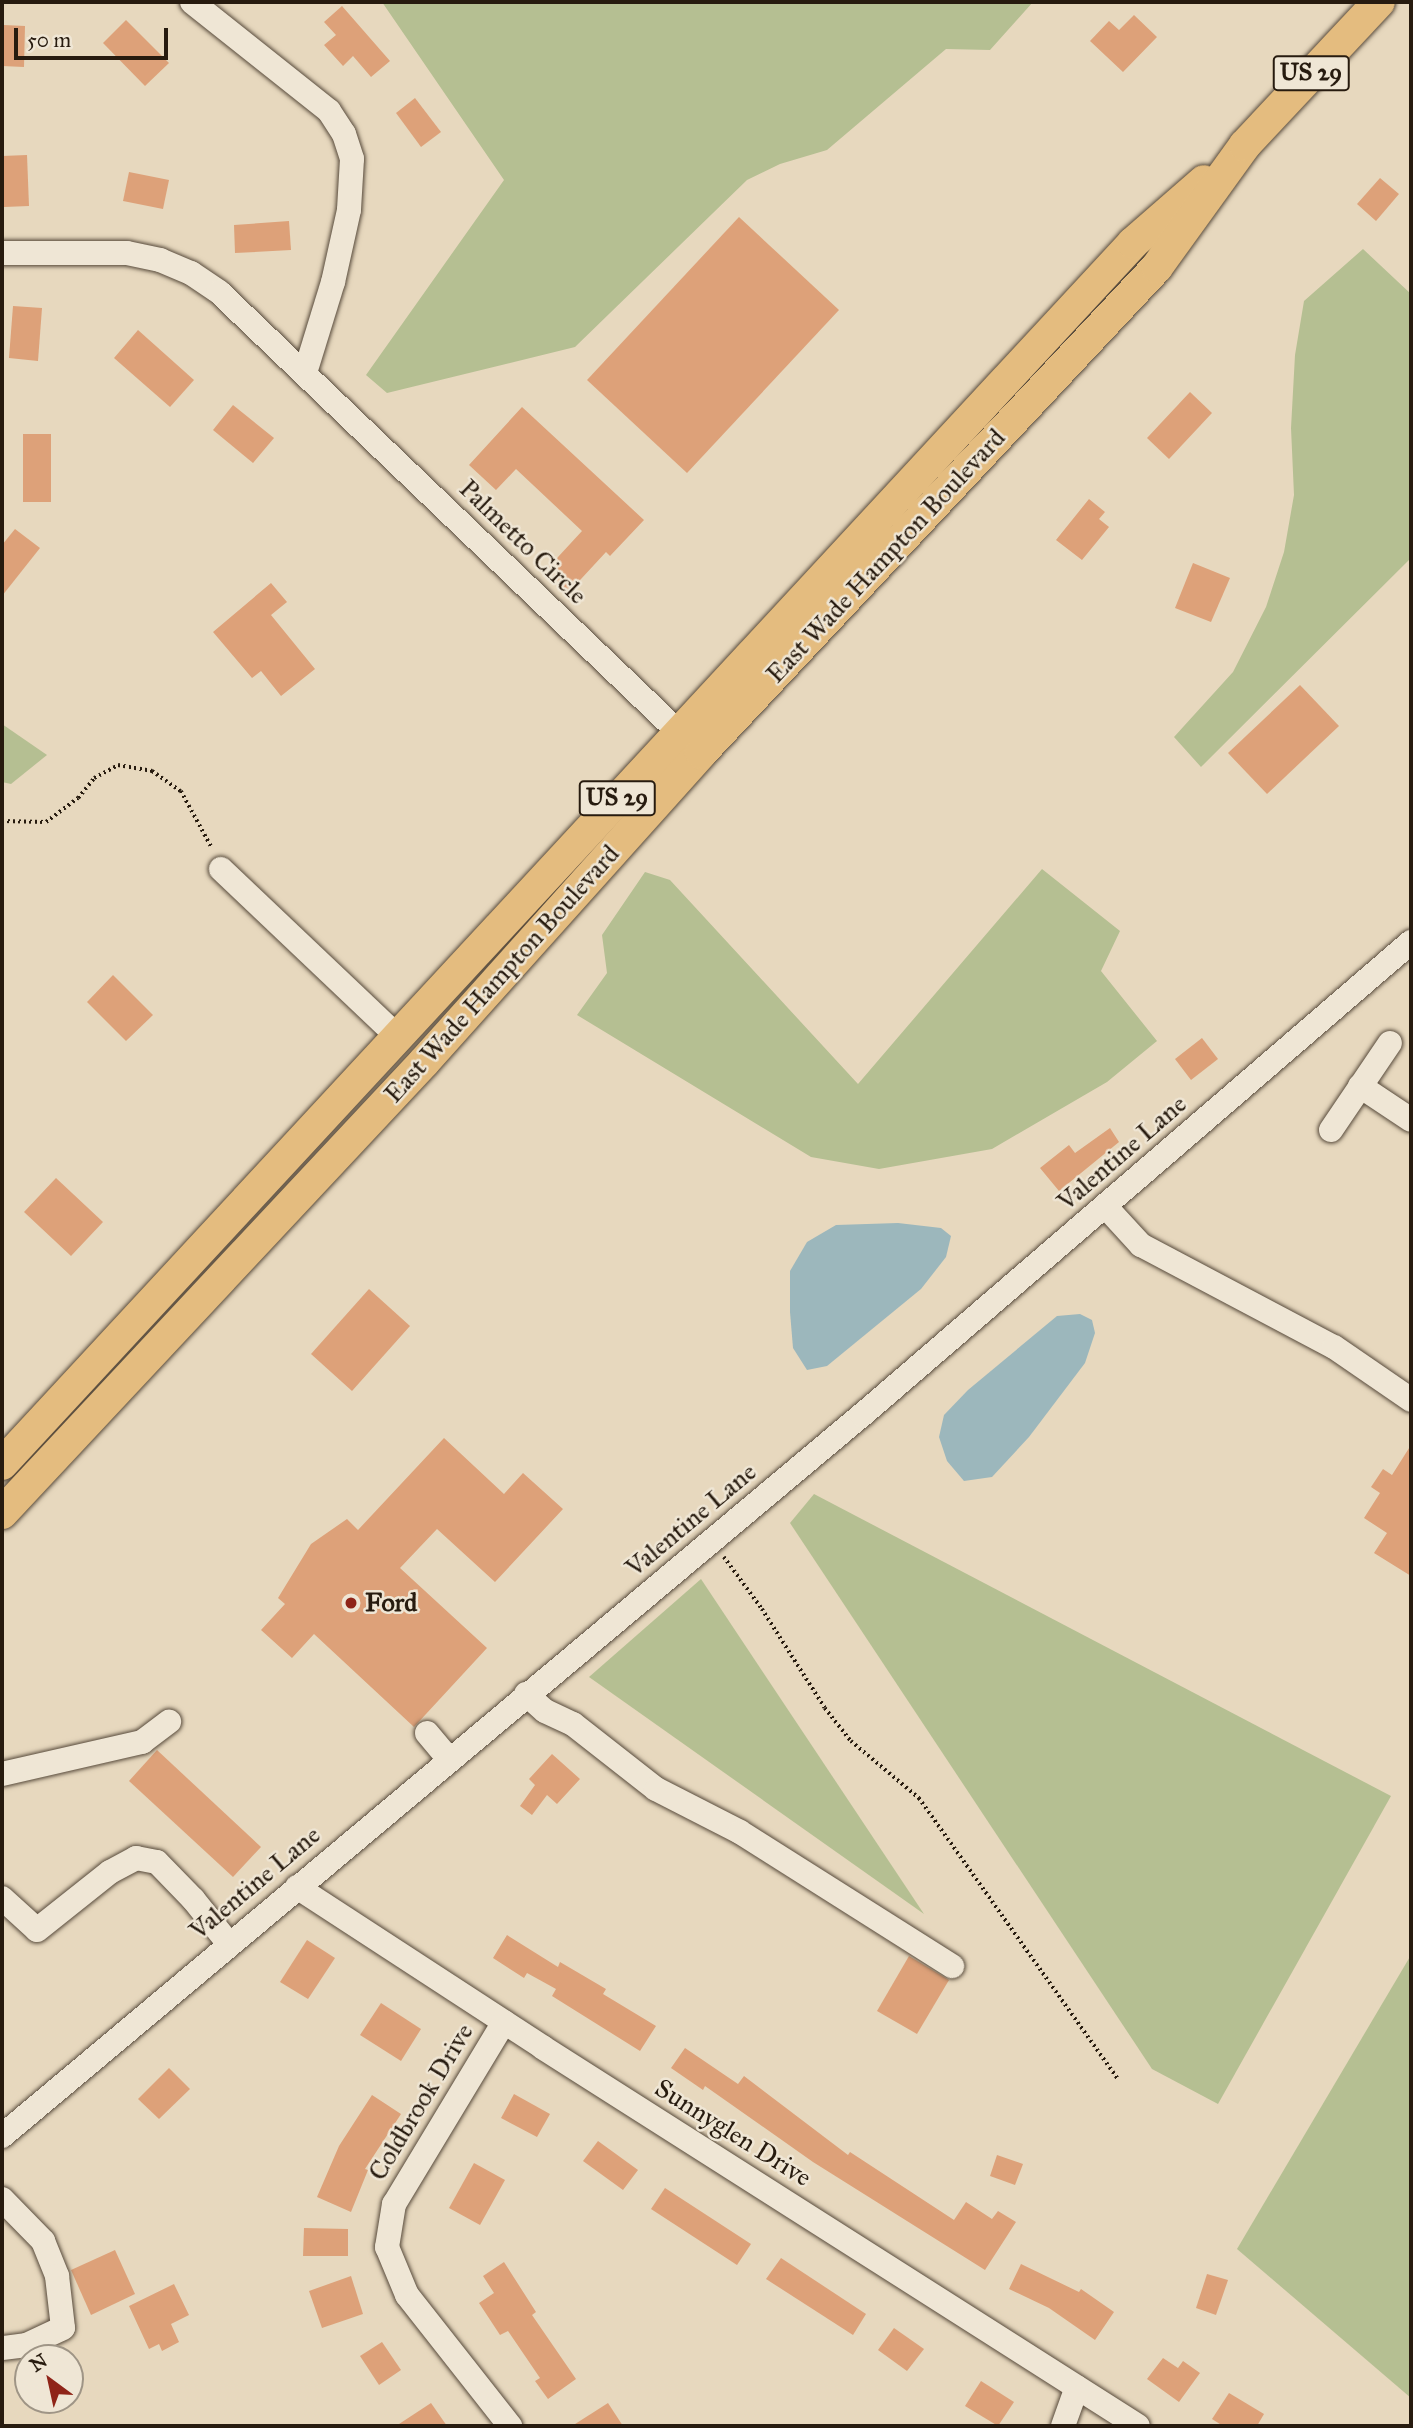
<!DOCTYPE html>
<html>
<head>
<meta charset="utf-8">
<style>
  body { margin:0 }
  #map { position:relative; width:1413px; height:2428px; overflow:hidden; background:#e7d8be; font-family:"IM FELL Great Primer",serif }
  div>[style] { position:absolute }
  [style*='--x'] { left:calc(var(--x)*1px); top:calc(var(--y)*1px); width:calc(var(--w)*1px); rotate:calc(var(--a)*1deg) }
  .green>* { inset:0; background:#b5bf92 }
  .water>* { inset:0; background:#9cb7bc }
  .building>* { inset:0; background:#dda179 }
  .path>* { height:3.5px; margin-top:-1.75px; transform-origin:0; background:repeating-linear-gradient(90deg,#271b0f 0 2px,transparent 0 5.5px) }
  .roads { filter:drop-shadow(0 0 2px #574a3b) drop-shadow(0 0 2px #574a3b) }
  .minor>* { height:24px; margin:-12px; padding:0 12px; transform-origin:12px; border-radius:12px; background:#efe6d5 }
  .major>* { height:32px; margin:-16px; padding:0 16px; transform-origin:16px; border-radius:16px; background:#e4bc7f }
  .dots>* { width:19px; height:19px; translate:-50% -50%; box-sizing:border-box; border:4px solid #efe6d5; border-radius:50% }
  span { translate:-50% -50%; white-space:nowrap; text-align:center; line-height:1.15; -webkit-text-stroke:5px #efe6d5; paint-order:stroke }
  .shield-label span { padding:2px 5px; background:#efe6d5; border:2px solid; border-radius:5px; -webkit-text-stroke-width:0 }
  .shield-label { font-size:24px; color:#271b0f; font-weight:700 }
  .street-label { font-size:26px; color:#271b0f }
  .poi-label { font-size:26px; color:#271b0f; font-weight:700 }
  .left { translate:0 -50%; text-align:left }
  .frame { position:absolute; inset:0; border:4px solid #271b0f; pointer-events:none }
  .north { position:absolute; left:14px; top:2344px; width:70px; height:70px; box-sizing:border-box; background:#efe6d5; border:2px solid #9f9586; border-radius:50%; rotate:327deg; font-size:19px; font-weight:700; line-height:28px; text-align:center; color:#271b0f }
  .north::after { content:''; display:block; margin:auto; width:24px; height:32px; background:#8f2418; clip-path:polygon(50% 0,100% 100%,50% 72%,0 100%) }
  .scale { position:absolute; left:14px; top:28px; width:154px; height:32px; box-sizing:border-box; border:4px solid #271b0f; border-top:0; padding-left:9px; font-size:21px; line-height:24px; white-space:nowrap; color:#271b0f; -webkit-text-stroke:5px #efe6d5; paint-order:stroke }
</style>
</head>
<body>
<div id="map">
  <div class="green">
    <div style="clip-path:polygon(382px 2px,1033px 2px,990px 50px,946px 49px,827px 150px,780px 164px,747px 180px,575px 347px,387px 393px,366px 375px,504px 180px)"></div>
    <div style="clip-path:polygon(1363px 249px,1411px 294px,1411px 558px,1201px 767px,1174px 737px,1233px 672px,1266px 607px,1284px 552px,1294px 495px,1291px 428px,1295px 355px,1304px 301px)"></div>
    <div style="clip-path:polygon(2px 724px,47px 755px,11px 784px,2px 782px)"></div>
    <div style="clip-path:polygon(1042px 869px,1120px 931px,1101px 971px,1157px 1041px,1107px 1082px,992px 1149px,879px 1169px,811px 1157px,577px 1015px,607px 973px,602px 935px,645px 872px,670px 880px,858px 1084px)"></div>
    <div style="clip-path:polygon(814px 1494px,1391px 1796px,1218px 2104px,1152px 2069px,790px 1523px)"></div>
    <div style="clip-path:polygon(701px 1579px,924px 1914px,589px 1677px)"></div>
    <div style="clip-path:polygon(1411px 1955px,1411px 2398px,1237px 2249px)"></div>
  </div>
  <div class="water">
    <div style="clip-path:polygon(898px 1223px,941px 1228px,951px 1236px,946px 1257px,921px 1289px,827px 1366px,807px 1370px,793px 1348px,790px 1312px,790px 1271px,807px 1242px,836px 1225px)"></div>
    <div style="clip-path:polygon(1080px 1314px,1092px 1320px,1095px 1333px,1085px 1363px,1029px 1437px,992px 1477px,964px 1481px,947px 1461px,939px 1437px,944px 1415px,968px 1390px,1057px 1316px)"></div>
  </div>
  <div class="building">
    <div style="clip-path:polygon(342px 6px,390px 61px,371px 77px,353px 56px,343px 66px,324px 45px,336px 35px,324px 22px)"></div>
    <div style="clip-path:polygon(1134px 15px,1157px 37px,1123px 72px,1090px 41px,1109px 21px,1119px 30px)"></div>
    <div style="clip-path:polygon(126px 20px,169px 63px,145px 86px,103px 43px)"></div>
    <div style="clip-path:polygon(4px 25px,25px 26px,24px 67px,2px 66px)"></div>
    <div style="clip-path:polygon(415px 98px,441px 132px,421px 147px,396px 113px)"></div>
    <div style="clip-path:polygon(27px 155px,29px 206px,4px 207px,2px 156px)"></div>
    <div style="clip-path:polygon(129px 172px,169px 180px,163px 209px,123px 201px)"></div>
    <div style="clip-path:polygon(1380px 178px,1399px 194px,1376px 221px,1357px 204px)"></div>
    <div style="clip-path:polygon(739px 217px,839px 310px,687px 473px,587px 380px)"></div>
    <div style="clip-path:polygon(289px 221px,291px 250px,235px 253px,234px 225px)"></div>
    <div style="clip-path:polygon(13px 306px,42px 308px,38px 361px,9px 358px)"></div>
    <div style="clip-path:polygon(138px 330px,194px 380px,170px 407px,114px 358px)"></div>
    <div style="clip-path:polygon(1190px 392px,1212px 413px,1169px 459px,1147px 438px)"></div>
    <div style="clip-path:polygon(233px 405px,274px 438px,253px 463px,213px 430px)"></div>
    <div style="clip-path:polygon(522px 407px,644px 520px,610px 556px,606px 552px,569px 592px,546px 570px,582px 531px,516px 469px,496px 490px,469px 465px)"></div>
    <div style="clip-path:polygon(23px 434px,51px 434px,51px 502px,23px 502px)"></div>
    <div style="clip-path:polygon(1089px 499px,1105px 512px,1099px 519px,1109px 527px,1082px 560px,1056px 540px)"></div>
    <div style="clip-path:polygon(15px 529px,40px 548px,2px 596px,2px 545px)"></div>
    <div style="clip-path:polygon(1193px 563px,1230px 578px,1211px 622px,1175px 608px)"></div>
    <div style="clip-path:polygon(271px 583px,287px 602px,271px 615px,315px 669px,281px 696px,261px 671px,252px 678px,213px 632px)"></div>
    <div style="clip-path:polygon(1300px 685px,1339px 726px,1267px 794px,1228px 753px)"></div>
    <div style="clip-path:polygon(113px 975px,153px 1015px,126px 1041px,87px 1002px)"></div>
    <div style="clip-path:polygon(1202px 1038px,1218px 1059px,1191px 1080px,1175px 1059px)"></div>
    <div style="clip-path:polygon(1110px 1128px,1119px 1142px,1059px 1191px,1040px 1168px,1069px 1145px,1075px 1153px)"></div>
    <div style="clip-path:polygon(56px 1178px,103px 1222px,71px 1256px,24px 1212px)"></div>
    <div style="clip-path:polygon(369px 1289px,410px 1326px,352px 1391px,311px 1354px)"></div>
    <div style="clip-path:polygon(444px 1438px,504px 1494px,523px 1473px,563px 1509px,495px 1582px,437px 1529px,400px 1568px,487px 1648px,414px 1727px,314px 1634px,292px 1658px,261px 1630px,285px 1604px,278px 1598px,311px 1544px,347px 1519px,358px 1530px)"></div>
    <div style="clip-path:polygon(1411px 1445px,1411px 1576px,1374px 1553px,1387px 1533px,1364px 1518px,1380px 1493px,1371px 1487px,1383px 1469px,1392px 1475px)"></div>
    <div style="clip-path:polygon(157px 1750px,261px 1847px,233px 1877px,129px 1781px)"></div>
    <div style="clip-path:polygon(552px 1754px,580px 1779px,557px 1804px,547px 1795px,532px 1815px,520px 1806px,535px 1785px,529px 1779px)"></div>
    <div style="clip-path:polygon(507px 1935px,558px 1967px,560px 1962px,606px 1989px,603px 1994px,656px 2026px,640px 2051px,552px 1996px,556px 1989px,527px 1973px,524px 1978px,493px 1958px)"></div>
    <div style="clip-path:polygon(307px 1940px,335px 1958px,308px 1999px,280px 1982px)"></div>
    <div style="clip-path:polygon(909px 1956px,949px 1980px,917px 2034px,877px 2011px)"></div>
    <div style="clip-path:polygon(381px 2003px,421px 2029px,401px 2061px,360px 2035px)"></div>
    <div style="clip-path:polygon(685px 2048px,738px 2084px,744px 2076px,848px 2155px,850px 2152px,954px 2220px,966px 2202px,992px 2219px,998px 2211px,1016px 2222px,985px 2270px,813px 2162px,705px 2086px,703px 2090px,671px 2068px)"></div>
    <div style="clip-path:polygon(169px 2068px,190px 2089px,159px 2119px,138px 2099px)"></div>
    <div style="clip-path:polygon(514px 2094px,550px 2114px,537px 2137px,501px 2118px)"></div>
    <div style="clip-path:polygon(372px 2095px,401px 2114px,365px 2169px,368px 2170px,351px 2212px,317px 2197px,339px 2146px)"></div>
    <div style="clip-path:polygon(598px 2141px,638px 2170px,623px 2190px,583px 2161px)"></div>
    <div style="clip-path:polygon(997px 2155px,1023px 2164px,1015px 2185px,990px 2176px)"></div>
    <div style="clip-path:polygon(474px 2163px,505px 2180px,480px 2225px,449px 2208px)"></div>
    <div style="clip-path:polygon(665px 2188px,751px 2244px,737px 2265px,651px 2209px)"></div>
    <div style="clip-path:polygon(304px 2228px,348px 2229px,348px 2256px,303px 2256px)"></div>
    <div style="clip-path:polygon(115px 2250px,135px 2294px,91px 2315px,71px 2270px)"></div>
    <div style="clip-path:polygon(781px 2258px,866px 2314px,853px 2335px,766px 2279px)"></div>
    <div style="clip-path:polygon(504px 2262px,536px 2312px,532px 2315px,576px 2379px,548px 2399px,535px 2381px,540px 2378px,508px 2331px,500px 2335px,479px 2303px,494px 2293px,483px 2276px)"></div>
    <div style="clip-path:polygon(1021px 2264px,1079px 2292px,1081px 2289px,1114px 2312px,1095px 2340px,1049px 2308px,1009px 2289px)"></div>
    <div style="clip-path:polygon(1207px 2274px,1228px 2280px,1216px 2315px,1196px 2308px)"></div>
    <div style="clip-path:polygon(351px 2276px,363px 2314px,322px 2328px,309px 2291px)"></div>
    <div style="clip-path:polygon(174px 2284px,189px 2315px,171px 2324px,179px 2342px,162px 2351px,159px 2344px,149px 2349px,129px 2306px)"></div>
    <div style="clip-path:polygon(894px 2328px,924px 2349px,907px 2371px,878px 2350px)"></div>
    <div style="clip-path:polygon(382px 2342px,401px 2370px,379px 2385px,360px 2356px)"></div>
    <div style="clip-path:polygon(1163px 2358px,1178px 2368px,1183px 2361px,1200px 2373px,1179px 2402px,1147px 2379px)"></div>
    <div style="clip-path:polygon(981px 2381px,1014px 2402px,998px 2426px,965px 2406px)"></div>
    <div style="clip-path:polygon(1229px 2393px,1264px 2414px,1257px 2426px,1223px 2426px,1212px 2419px)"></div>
    <div style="clip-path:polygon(431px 2403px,447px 2426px,396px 2426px)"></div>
    <div style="clip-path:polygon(608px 2403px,623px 2426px,572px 2426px)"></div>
  </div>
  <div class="path">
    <div style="--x:2;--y:821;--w:44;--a:1.3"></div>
    <div style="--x:46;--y:822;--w:40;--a:-37"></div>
    <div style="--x:78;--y:798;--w:26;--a:-51"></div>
    <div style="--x:94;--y:778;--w:27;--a:-28"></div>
    <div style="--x:118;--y:765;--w:35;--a:10"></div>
    <div style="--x:152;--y:771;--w:35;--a:35"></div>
    <div style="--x:181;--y:791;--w:65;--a:61.5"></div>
    <div style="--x:724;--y:1557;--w:64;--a:53.8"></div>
    <div style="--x:762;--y:1609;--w:117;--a:57.5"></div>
    <div style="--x:825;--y:1708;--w:42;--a:51.8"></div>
    <div style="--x:851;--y:1741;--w:89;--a:40"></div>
    <div style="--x:919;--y:1798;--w:346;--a:54.7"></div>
  </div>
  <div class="roads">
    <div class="minor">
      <div style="--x:192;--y:2;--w:175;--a:38.5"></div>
      <div style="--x:329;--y:111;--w:27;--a:57"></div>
      <div style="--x:344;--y:134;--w:26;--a:72"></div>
      <div style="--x:352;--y:159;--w:51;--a:93.4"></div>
      <div style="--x:349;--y:210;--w:74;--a:102.5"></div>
      <div style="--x:333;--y:282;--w:95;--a:107.1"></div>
      <div style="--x:2;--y:253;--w:125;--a:0"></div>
      <div style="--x:127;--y:253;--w:34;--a:12"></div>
      <div style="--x:160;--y:260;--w:34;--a:23"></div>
      <div style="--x:191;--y:273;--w:34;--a:34"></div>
      <div style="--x:219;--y:292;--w:652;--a:43.76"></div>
      <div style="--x:221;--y:869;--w:244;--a:43.5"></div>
      <div style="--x:1360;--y:1086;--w:61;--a:33.7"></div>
      <div style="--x:1331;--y:1130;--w:105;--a:-55.9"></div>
      <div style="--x:1106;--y:1207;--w:52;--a:47.4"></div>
      <div style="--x:1141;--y:1245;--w:218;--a:27.9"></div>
      <div style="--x:1334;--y:1347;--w:93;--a:34.5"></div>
      <div style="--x:526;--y:1694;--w:25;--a:42"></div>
      <div style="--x:545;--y:1711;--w:31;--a:25"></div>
      <div style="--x:573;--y:1724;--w:105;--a:38.1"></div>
      <div style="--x:656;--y:1789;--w:94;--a:27.1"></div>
      <div style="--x:740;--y:1832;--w:251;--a:32.3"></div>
      <div style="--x:427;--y:1733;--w:34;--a:50"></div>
      <div style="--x:2;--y:1774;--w:144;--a:-12.9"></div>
      <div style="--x:142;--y:1742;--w:34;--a:-37"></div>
      <div style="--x:297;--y:1887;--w:293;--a:33.1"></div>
      <div style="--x:542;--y:2047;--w:706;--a:32.45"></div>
      <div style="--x:2;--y:1898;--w:47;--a:42.4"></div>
      <div style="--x:37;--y:1930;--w:93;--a:-38.5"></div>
      <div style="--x:110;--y:1872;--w:30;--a:-28"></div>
      <div style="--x:136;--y:1858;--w:21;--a:11"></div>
      <div style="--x:157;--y:1862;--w:52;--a:45.8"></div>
      <div style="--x:193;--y:1899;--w:58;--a:51.3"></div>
      <div style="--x:504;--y:2022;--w:213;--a:121.1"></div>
      <div style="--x:394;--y:2204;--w:44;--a:99.2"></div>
      <div style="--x:387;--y:2247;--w:52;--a:67.4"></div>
      <div style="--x:407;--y:2295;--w:167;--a:51.8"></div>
      <div style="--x:2;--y:2136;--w:1122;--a:-39.98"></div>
      <div style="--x:862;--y:1415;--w:725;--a:-40.75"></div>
      <div style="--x:2;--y:2199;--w:59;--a:45.7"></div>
      <div style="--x:43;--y:2241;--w:38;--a:68"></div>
      <div style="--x:57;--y:2276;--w:52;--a:83.4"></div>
      <div style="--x:63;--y:2328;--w:40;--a:155"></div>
      <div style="--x:27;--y:2345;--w:25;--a:173"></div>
      <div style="--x:1063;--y:2426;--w:41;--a:-70.3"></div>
    </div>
    <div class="major">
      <div style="--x:2;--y:1464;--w:1664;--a:-47.19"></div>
      <div style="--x:1133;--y:243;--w:94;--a:-41.1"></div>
      <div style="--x:2;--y:1513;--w:618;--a:-46.9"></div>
      <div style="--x:424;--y:1062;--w:415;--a:-48.1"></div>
      <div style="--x:701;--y:753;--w:666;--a:-46.82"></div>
      <div style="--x:1157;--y:267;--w:150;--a:-54.2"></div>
      <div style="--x:1245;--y:145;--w:196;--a:-46.9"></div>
    </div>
  </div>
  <div class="dots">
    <div style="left:351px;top:1603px;background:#8f2418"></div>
  </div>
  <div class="shield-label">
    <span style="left:1311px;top:73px">US 29</span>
    <span style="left:617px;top:798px">US 29</span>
  </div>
  <div class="street-label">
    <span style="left:523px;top:542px;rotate:44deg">Palmetto Circle</span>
    <span style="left:886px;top:556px;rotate:-47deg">East Wade Hampton Boulevard</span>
    <span style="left:502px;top:974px;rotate:-48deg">East Wade Hampton Boulevard</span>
    <span style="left:1122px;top:1153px;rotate:-41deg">Valentine Lane</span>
    <span style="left:691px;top:1520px;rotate:-40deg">Valentine Lane</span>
    <span style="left:255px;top:1883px;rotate:-40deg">Valentine Lane</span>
    <span style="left:421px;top:2102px;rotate:-59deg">Coldbrook Drive</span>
    <span style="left:733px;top:2133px;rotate:32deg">Sunnyglen Drive</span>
  </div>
  <div class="poi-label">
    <span class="left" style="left:365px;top:1603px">Ford</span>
  </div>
  <div class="frame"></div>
  <div class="north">N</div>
  <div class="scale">50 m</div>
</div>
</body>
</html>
